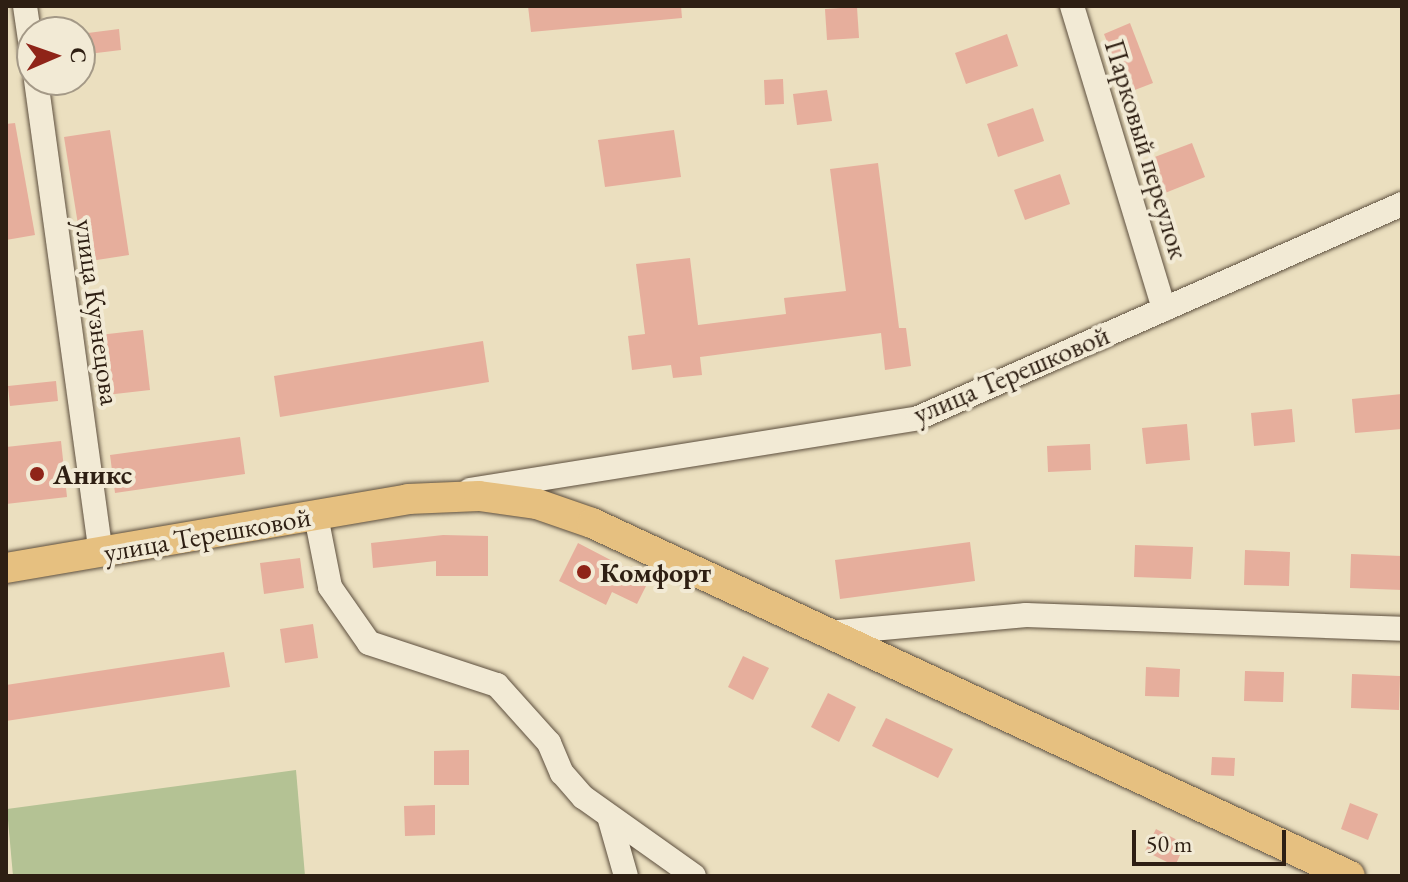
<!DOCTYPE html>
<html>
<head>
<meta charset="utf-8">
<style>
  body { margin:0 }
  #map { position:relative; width:1408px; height:882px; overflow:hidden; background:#ebdfbf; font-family:"EB Garamond",serif }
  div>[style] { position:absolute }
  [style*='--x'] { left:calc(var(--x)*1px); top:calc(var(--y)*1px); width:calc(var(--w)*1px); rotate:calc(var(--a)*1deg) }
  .green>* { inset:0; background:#b4c294 }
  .building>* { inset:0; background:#e6ae9c }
  .roads { filter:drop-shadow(0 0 2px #5d4f3e) drop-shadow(0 0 2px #5d4f3e) }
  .minor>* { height:24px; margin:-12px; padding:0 12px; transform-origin:12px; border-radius:12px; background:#f2ead5 }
  .major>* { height:30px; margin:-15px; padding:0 15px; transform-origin:15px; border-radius:15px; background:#e6c080 }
  .dots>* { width:22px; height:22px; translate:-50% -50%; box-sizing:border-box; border:4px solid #f2ead5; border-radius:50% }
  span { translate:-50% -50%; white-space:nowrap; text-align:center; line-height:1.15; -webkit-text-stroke:8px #f2ead5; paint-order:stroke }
  .street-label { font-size:28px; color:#2e1f13 }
  .poi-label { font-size:28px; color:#2e1f13; font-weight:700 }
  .left { translate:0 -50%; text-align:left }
  .frame { position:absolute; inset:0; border:8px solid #2e1f13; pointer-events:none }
  .north { position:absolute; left:16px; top:16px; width:80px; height:80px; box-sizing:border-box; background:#f2ead5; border:2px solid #a49987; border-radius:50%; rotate:88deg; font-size:22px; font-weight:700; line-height:32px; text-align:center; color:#2e1f13 }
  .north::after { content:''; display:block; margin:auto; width:28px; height:36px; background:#8f2418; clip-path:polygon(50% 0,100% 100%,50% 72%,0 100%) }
  .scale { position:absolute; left:1132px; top:830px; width:154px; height:36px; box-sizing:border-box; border:4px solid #2e1f13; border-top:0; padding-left:10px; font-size:24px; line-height:28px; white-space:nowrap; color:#2e1f13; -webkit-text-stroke:6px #f2ead5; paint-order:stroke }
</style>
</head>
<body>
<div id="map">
  <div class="green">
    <div style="clip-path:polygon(296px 770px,305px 876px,13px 876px,7px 809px)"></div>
  </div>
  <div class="building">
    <div style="clip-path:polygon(528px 6px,681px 6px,682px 18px,531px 32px)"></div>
    <div style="clip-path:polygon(857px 7px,859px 38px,827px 40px,825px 9px)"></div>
    <div style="clip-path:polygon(1130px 23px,1153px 83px,1127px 93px,1104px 34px)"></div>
    <div style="clip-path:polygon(119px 29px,121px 50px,80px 55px,80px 34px)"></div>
    <div style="clip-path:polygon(1007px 34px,1018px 66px,966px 84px,955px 53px)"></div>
    <div style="clip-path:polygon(783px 79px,784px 104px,765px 105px,764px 80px)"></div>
    <div style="clip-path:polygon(827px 90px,832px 121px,797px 125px,793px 94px)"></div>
    <div style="clip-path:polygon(1033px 108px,1044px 141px,998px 157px,987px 124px)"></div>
    <div style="clip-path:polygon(15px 123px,35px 235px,6px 240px,6px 124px)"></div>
    <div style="clip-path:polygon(110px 130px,129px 255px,84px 262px,64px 137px)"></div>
    <div style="clip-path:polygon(674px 130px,681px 177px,605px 187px,598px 140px)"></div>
    <div style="clip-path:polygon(1192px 143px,1205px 177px,1165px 193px,1152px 158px)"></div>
    <div style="clip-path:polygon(878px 163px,899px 328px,906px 328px,911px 366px,885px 370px,881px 333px,700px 357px,702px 375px,673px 378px,671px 365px,632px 370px,628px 336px,645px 334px,636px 264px,690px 258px,698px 325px,786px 314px,784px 298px,846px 291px,830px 169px)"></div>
    <div style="clip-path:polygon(1060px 174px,1070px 204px,1025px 220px,1014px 190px)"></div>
    <div style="clip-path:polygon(143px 330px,150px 390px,106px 395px,99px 335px)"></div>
    <div style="clip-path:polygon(483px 341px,489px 382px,280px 417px,274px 376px)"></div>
    <div style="clip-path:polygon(56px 381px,58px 401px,10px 406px,8px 386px)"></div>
    <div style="clip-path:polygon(1402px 394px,1402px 429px,1355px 433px,1352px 399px)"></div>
    <div style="clip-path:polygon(1292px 409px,1295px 442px,1254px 446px,1251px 413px)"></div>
    <div style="clip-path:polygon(1187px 424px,1190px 460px,1146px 464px,1142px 428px)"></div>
    <div style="clip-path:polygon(240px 437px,245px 474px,115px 493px,110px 455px)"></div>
    <div style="clip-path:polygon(61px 441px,67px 497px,6px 504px,6px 447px)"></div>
    <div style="clip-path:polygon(1090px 444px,1091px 470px,1048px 472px,1047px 446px)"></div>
    <div style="clip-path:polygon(443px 535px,488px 536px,488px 576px,436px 576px,436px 561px,373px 568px,371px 543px)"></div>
    <div style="clip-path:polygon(970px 542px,975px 581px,840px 599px,835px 560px)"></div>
    <div style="clip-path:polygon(578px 543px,649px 580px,637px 604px,612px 592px,606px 605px,559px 581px)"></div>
    <div style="clip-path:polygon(1135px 545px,1193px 547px,1191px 579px,1134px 577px)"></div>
    <div style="clip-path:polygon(1245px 550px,1290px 552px,1289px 586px,1244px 585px)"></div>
    <div style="clip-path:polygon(1351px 554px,1402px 556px,1402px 590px,1350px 588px)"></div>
    <div style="clip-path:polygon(300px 558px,304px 588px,264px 594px,260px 563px)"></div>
    <div style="clip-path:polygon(313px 624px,318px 658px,285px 663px,280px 629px)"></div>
    <div style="clip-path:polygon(224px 652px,230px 687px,6px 721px,6px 685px)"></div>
    <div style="clip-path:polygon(743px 656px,769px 668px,753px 700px,728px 687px)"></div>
    <div style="clip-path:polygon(1146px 667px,1180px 669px,1179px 697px,1145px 696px)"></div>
    <div style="clip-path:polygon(1245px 671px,1284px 672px,1283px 702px,1244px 701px)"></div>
    <div style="clip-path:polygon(1352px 674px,1400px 676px,1399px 710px,1351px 708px)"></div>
    <div style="clip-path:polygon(828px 693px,856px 707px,839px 742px,811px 727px)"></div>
    <div style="clip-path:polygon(886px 718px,953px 749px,938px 778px,872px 746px)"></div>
    <div style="clip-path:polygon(469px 750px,469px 785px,434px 785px,434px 751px)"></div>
    <div style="clip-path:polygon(1212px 757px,1235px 758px,1234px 776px,1211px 775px)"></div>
    <div style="clip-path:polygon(1350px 803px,1378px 814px,1368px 840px,1341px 829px)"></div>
    <div style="clip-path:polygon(435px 805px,435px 835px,405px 836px,404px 806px)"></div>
    <div style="clip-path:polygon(1156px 829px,1185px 844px,1175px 866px,1145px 851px)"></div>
  </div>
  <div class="roads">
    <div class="minor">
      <div style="--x:25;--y:6;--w:49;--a:81.7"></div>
      <div style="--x:1072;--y:6;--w:317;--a:73.1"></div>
      <div style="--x:36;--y:80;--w:476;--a:82.2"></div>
      <div style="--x:470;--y:490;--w:454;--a:-9.1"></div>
      <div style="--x:918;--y:418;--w:529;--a:-23.85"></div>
      <div style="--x:316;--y:516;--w:72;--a:78.8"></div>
      <div style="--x:330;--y:587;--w:68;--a:55.1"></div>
      <div style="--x:369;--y:643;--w:135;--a:18.2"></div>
      <div style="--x:497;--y:685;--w:78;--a:48.1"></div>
      <div style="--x:549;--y:743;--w:33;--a:67"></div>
      <div style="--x:562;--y:773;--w:32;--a:49"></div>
      <div style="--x:583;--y:797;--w:136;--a:35.4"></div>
      <div style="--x:828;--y:633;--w:199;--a:-5.2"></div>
      <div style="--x:1026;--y:615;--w:376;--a:2.1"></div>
      <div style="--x:610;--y:820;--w:58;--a:74.1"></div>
    </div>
    <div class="major">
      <div style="--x:6;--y:568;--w:408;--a:-9.7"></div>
      <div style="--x:408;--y:499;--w:71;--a:-2.4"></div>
      <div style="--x:479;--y:496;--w:59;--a:7.9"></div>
      <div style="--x:537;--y:504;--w:58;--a:19.1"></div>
      <div style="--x:592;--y:523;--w:836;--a:24.97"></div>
    </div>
  </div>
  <div class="dots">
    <div style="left:37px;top:474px;background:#8f2418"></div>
    <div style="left:584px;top:572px;background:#8f2418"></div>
  </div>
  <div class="street-label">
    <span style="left:1147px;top:149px;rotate:73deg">Парковый переулок</span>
    <span style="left:98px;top:312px;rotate:82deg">улица Кузнецова</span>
    <span style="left:1011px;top:374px;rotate:-23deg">улица Терешковой</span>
    <span style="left:207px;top:534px;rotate:-10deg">улица Терешковой</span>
  </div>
  <div class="poi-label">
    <span class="left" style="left:53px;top:474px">Аникс</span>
    <span class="left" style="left:600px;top:572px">Комфорт</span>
  </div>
  <div class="frame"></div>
  <div class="north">С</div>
  <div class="scale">50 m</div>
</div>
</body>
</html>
